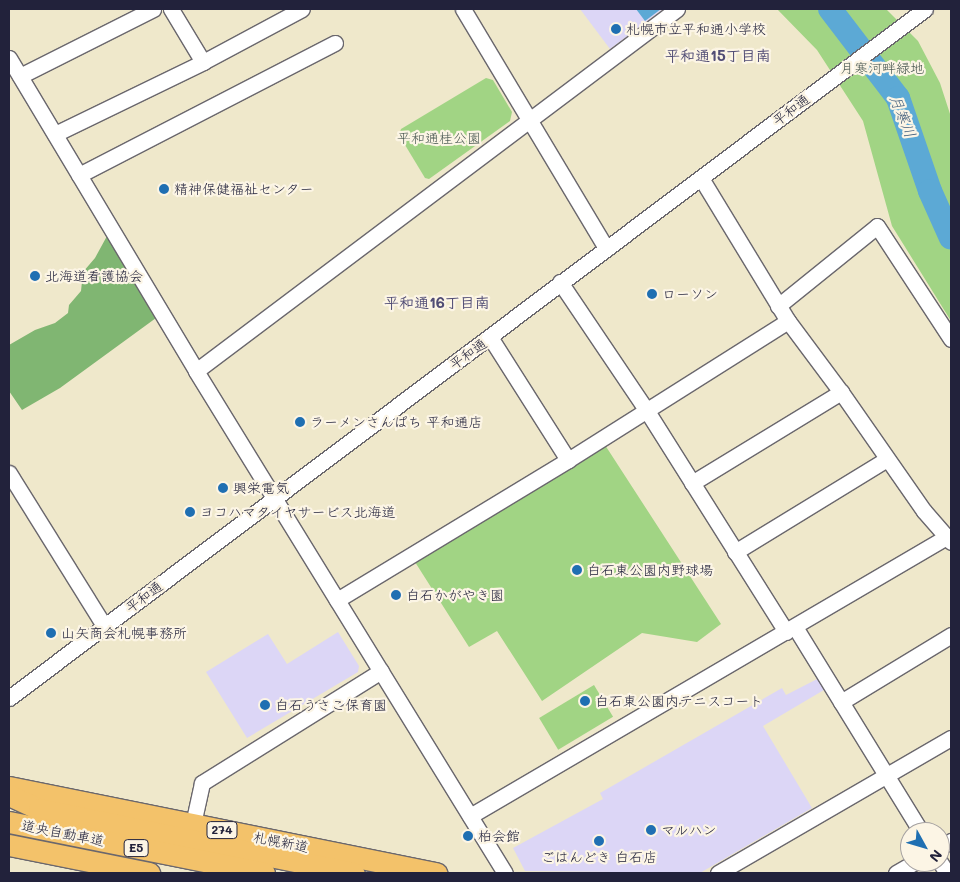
<!DOCTYPE html>
<meta charset="utf-8">
<style>
body{margin:0}
#map{position:relative;width:960px;height:882px;overflow:hidden;background:#efe8cb;font-family:Mali,"Klee One",sans-serif}
div>[style]{position:absolute}
[style*='--x']{left:calc(var(--x)*1px);top:calc(var(--y)*1px);width:calc(var(--w)*1px);rotate:calc(var(--a)*1deg)}
.built>*{inset:0;background:#dcd6f6}
.green>*{inset:0;background:#a1d484;transform-origin:0 0}
.forest>*{inset:0;background:#80b672}
.water>*{inset:0;background:#5ca9d5}
.river>*{height:24px;margin:-12px;padding:0 12px;transform-origin:12px;border-radius:12px;background:#5ca9d5}
.roads{filter:drop-shadow(1px 0 #6a676d) drop-shadow(-1px 0 #6a676d) drop-shadow(0 1px #6a676d) drop-shadow(0 -1px #6a676d)}
.minor>*{height:15px;margin:-7.5px;padding:0 7.5px;transform-origin:7.5px;border-radius:7.5px;background:#fff}
.highway>*{height:21px;margin:-10.5px;padding:0 10.5px;transform-origin:10.5px;border-radius:10.5px;background:#f3c26a}
.dots>*{width:14px;height:14px;translate:-50% -50%;box-sizing:border-box;border:2px solid #fcf5e5;border-radius:50%}
span{translate:-50% -50%;white-space:nowrap;text-align:center;line-height:1.15;-webkit-text-stroke:4.5px #fcf5e5;paint-order:stroke}
.shield-label span{padding:1px 4px;background:#fcf5e5;border:1px solid;border-radius:4px;-webkit-text-stroke-width:0}
.shield-label{font-size:12px;color:#22223b;font-weight:700}
.poi-label{font-size:14px;color:#22223b}
.left{translate:0 -50%;text-align:left}
.park-label{font-size:14px;color:#485751}
.street-label{font-size:14px;color:#22223b}
.neighbourhood-label{font-size:15px;color:#514d75;font-weight:700}
.water-label{font-size:15px;color:#395879;font-style:italic}
.frame{position:absolute;inset:0;border:10px solid #22223b;pointer-events:none}
.north{position:absolute;left:900px;top:822px;width:50px;height:50px;box-sizing:border-box;background:#fcf5e5;border:1px solid #a5a1a1;border-radius:50%;rotate:129deg;font-size:14px;font-weight:700;line-height:20px;text-align:center;color:#22223b}
.north::after{content:'';display:block;margin:auto;width:18px;height:22px;background:#1f6fb2;clip-path:polygon(50% 0,100% 100%,50% 72%,0 100%)}
</style>
<div id="map">
<div class="built">
<i style="clip-path:polygon(580px 9px,663px 9px,610px 49px)"></i>
<i style="clip-path:polygon(338px 632px,359px 666px,358px 672px,247px 738px,206px 672px,268px 634px,287px 664px)"></i>
<i style="clip-path:polygon(823px 676px,829px 687px,763px 726px,812px 808px,700px 873px,525px 871px,513px 848px,603px 799px,600px 793px,782px 688px,786px 695px)"></i>
</div>
<div class="green">
<i style="clip-path:polygon(777px 9px,886px 9px,918px 41px,940px 83px,951px 117px,951px 321px,892px 226px,863px 121px,817px 50px)"></i>
<i style="clip-path:polygon(486px 78px,493px 80px,512px 112px,510px 121px,429px 179px,425px 178px,399px 135px,401px 129px)"></i>
<i style="clip-path:polygon(605px 445px,721px 624px,697px 642px,642px 633px,542px 701px,497px 631px,469px 647px,415px 562px)"></i>
<i style="left:594px;top:685px;width:37px;height:64px;rotate:59deg"></i>
</div>
<div class="forest">
<i style="clip-path:polygon(107px 236px,156px 318px,60px 388px,22px 410px,9px 391px,9px 345px,35px 330px,55px 323px,68px 313px,69px 305px,81px 291px,83px 272px,95px 258px)"></i>
</div>
<div class="water">
<i style="clip-path:polygon(636px 9px,661px 9px,645px 21px)"></i>
</div>
<div class="river">
<i style="--x:830;--y:9;--w:112;--a:52.6"></i>
<i style="--x:898;--y:98;--w:98;--a:71"></i>
<i style="--x:930;--y:191;--w:51;--a:65.9"></i>
</div>
<div class="roads">
<div class="minor">
<i style="--x:171;--y:9;--w:62;--a:58.9"></i>
<i style="--x:463;--y:9;--w:279;--a:59.1"></i>
<i style="--x:9;--y:58;--w:365;--a:59.1"></i>
<i style="--x:196;--y:371;--w:589;--a:58.39"></i>
<i style="--x:20;--y:76;--w:149;--a:-26.7"></i>
<i style="--x:55;--y:134;--w:165;--a:-25.9"></i>
<i style="--x:203;--y:62;--w:112;--a:-28.2"></i>
<i style="--x:79;--y:175;--w:288;--a:-27.3"></i>
<i style="--x:701;--y:178;--w:167;--a:58.7"></i>
<i style="--x:788;--y:321;--w:89;--a:53.3"></i>
<i style="--x:841;--y:392;--w:145;--a:55.1"></i>
<i style="--x:924;--y:511;--w:41;--a:48.9"></i>
<i style="--x:560;--y:282;--w:156;--a:56"></i>
<i style="--x:647;--y:411;--w:261;--a:57.8"></i>
<i style="--x:778;--y:306;--w:127;--a:-38.9"></i>
<i style="--x:877;--y:226;--w:135;--a:56.8"></i>
<i style="--x:490;--y:337;--w:146;--a:57.6"></i>
<i style="--x:196;--y:371;--w:602;--a:-36.97"></i>
<i style="--x:9;--y:473;--w:181;--a:58.1"></i>
<i style="--x:692;--y:483;--w:175;--a:-31.4"></i>
<i style="--x:735;--y:552;--w:176;--a:-31.5"></i>
<i style="--x:337;--y:600;--w:270;--a:-31.2"></i>
<i style="--x:568;--y:460;--w:260;--a:-32.3"></i>
<i style="--x:795;--y:627;--w:241;--a:58.4"></i>
<i style="--x:9;--y:698;--w:1146;--a:-36.95"></i>
<i style="--x:841;--y:702;--w:129;--a:-31.3"></i>
<i style="--x:470;--y:816;--w:554;--a:-30.36"></i>
<i style="--x:193;--y:824;--w:42;--a:-77.6"></i>
<i style="--x:202;--y:783;--w:211;--a:-32"></i>
<i style="--x:940;--y:847;--w:13;--a:-29"></i>
<i style="--x:940;--y:862;--w:13;--a:58"></i>
<i style="--x:718;--y:873;--w:269;--a:-30.1"></i>
<i style="--x:896;--y:873;--w:22;--a:-30"></i>
</div>
<div class="highway">
<i style="--x:9;--y:787;--w:436;--a:11.4"></i>
<i style="--x:9;--y:795;--w:33;--a:25"></i>
<i style="--x:39;--y:809;--w:321;--a:11.5"></i>
<i style="--x:9;--y:822;--w:260;--a:11.3"></i>
<i style="--x:9;--y:845;--w:143;--a:11.3"></i>
</div>
</div>
<div class="dots">
<i style="left:616px;top:29px;background:#1f6fb2"></i>
<i style="left:164px;top:189px;background:#1f6fb2"></i>
<i style="left:35px;top:276px;background:#1f6fb2"></i>
<i style="left:652px;top:294px;background:#1f6fb2"></i>
<i style="left:300px;top:422px;background:#1f6fb2"></i>
<i style="left:223px;top:488px;background:#1f6fb2"></i>
<i style="left:190px;top:512px;background:#1f6fb2"></i>
<i style="left:577px;top:570px;background:#1f6fb2"></i>
<i style="left:396px;top:595px;background:#1f6fb2"></i>
<i style="left:51px;top:633px;background:#1f6fb2"></i>
<i style="left:585px;top:701px;background:#1f6fb2"></i>
<i style="left:265px;top:705px;background:#1f6fb2"></i>
<i style="left:651px;top:830px;background:#1f6fb2"></i>
<i style="left:468px;top:836px;background:#1f6fb2"></i>
<i style="left:599px;top:841px;background:#1f6fb2"></i>
</div>
<div class="shield-label">
<span style="left:222px;top:830px">274</span>
<span style="left:136px;top:848px">E5</span>
</div>
<div class="poi-label">
<span class="left" style="left:626px;top:29px">札幌市立平和通小学校</span>
<span class="left" style="left:174px;top:189px">精神保健福祉センター</span>
<span class="left" style="left:45px;top:276px">北海道看護協会</span>
<span class="left" style="left:662px;top:294px">ローソン</span>
<span class="left" style="left:310px;top:422px">ラーメンさんぱち 平和通店</span>
<span class="left" style="left:233px;top:488px">興栄電気</span>
<span class="left" style="left:200px;top:512px">ヨコハマタイヤサービス北海道</span>
<span class="left" style="left:587px;top:570px">白石東公園内野球場</span>
<span class="left" style="left:406px;top:595px">白石かがやき園</span>
<span class="left" style="left:61px;top:633px">山矢商会札幌事務所</span>
<span class="left" style="left:595px;top:701px">白石東公園内テニスコート</span>
<span class="left" style="left:275px;top:705px">白石うさこ保育園</span>
<span class="left" style="left:661px;top:830px">マルハン</span>
<span class="left" style="left:478px;top:836px">柏会館</span>
<span style="left:599px;top:857px">ごはんどき 白石店</span>
</div>
<div class="park-label">
<span style="left:882px;top:68px">月寒河畔緑地</span>
<span style="left:439px;top:138px">平和通桂公園</span>
</div>
<div class="street-label">
<span style="left:791px;top:110px;rotate:-37deg">平和通</span>
<span style="left:468px;top:354px;rotate:-36deg">平和通</span>
<span style="left:144px;top:597px;rotate:-37deg">平和通</span>
<span style="left:63px;top:833px;rotate:11deg">道央自動車道</span>
<span style="left:281px;top:842px;rotate:11deg">札幌新道</span>
</div>
<div class="neighbourhood-label">
<span style="left:718px;top:56px">平和通15丁目南</span>
<span style="left:437px;top:303px">平和通16丁目南</span>
</div>
<div class="water-label">
<span style="left:903px;top:116px;rotate:68deg">月寒川</span>
</div>
<div class="frame"></div>
<div class="north">N</div>
</div>
